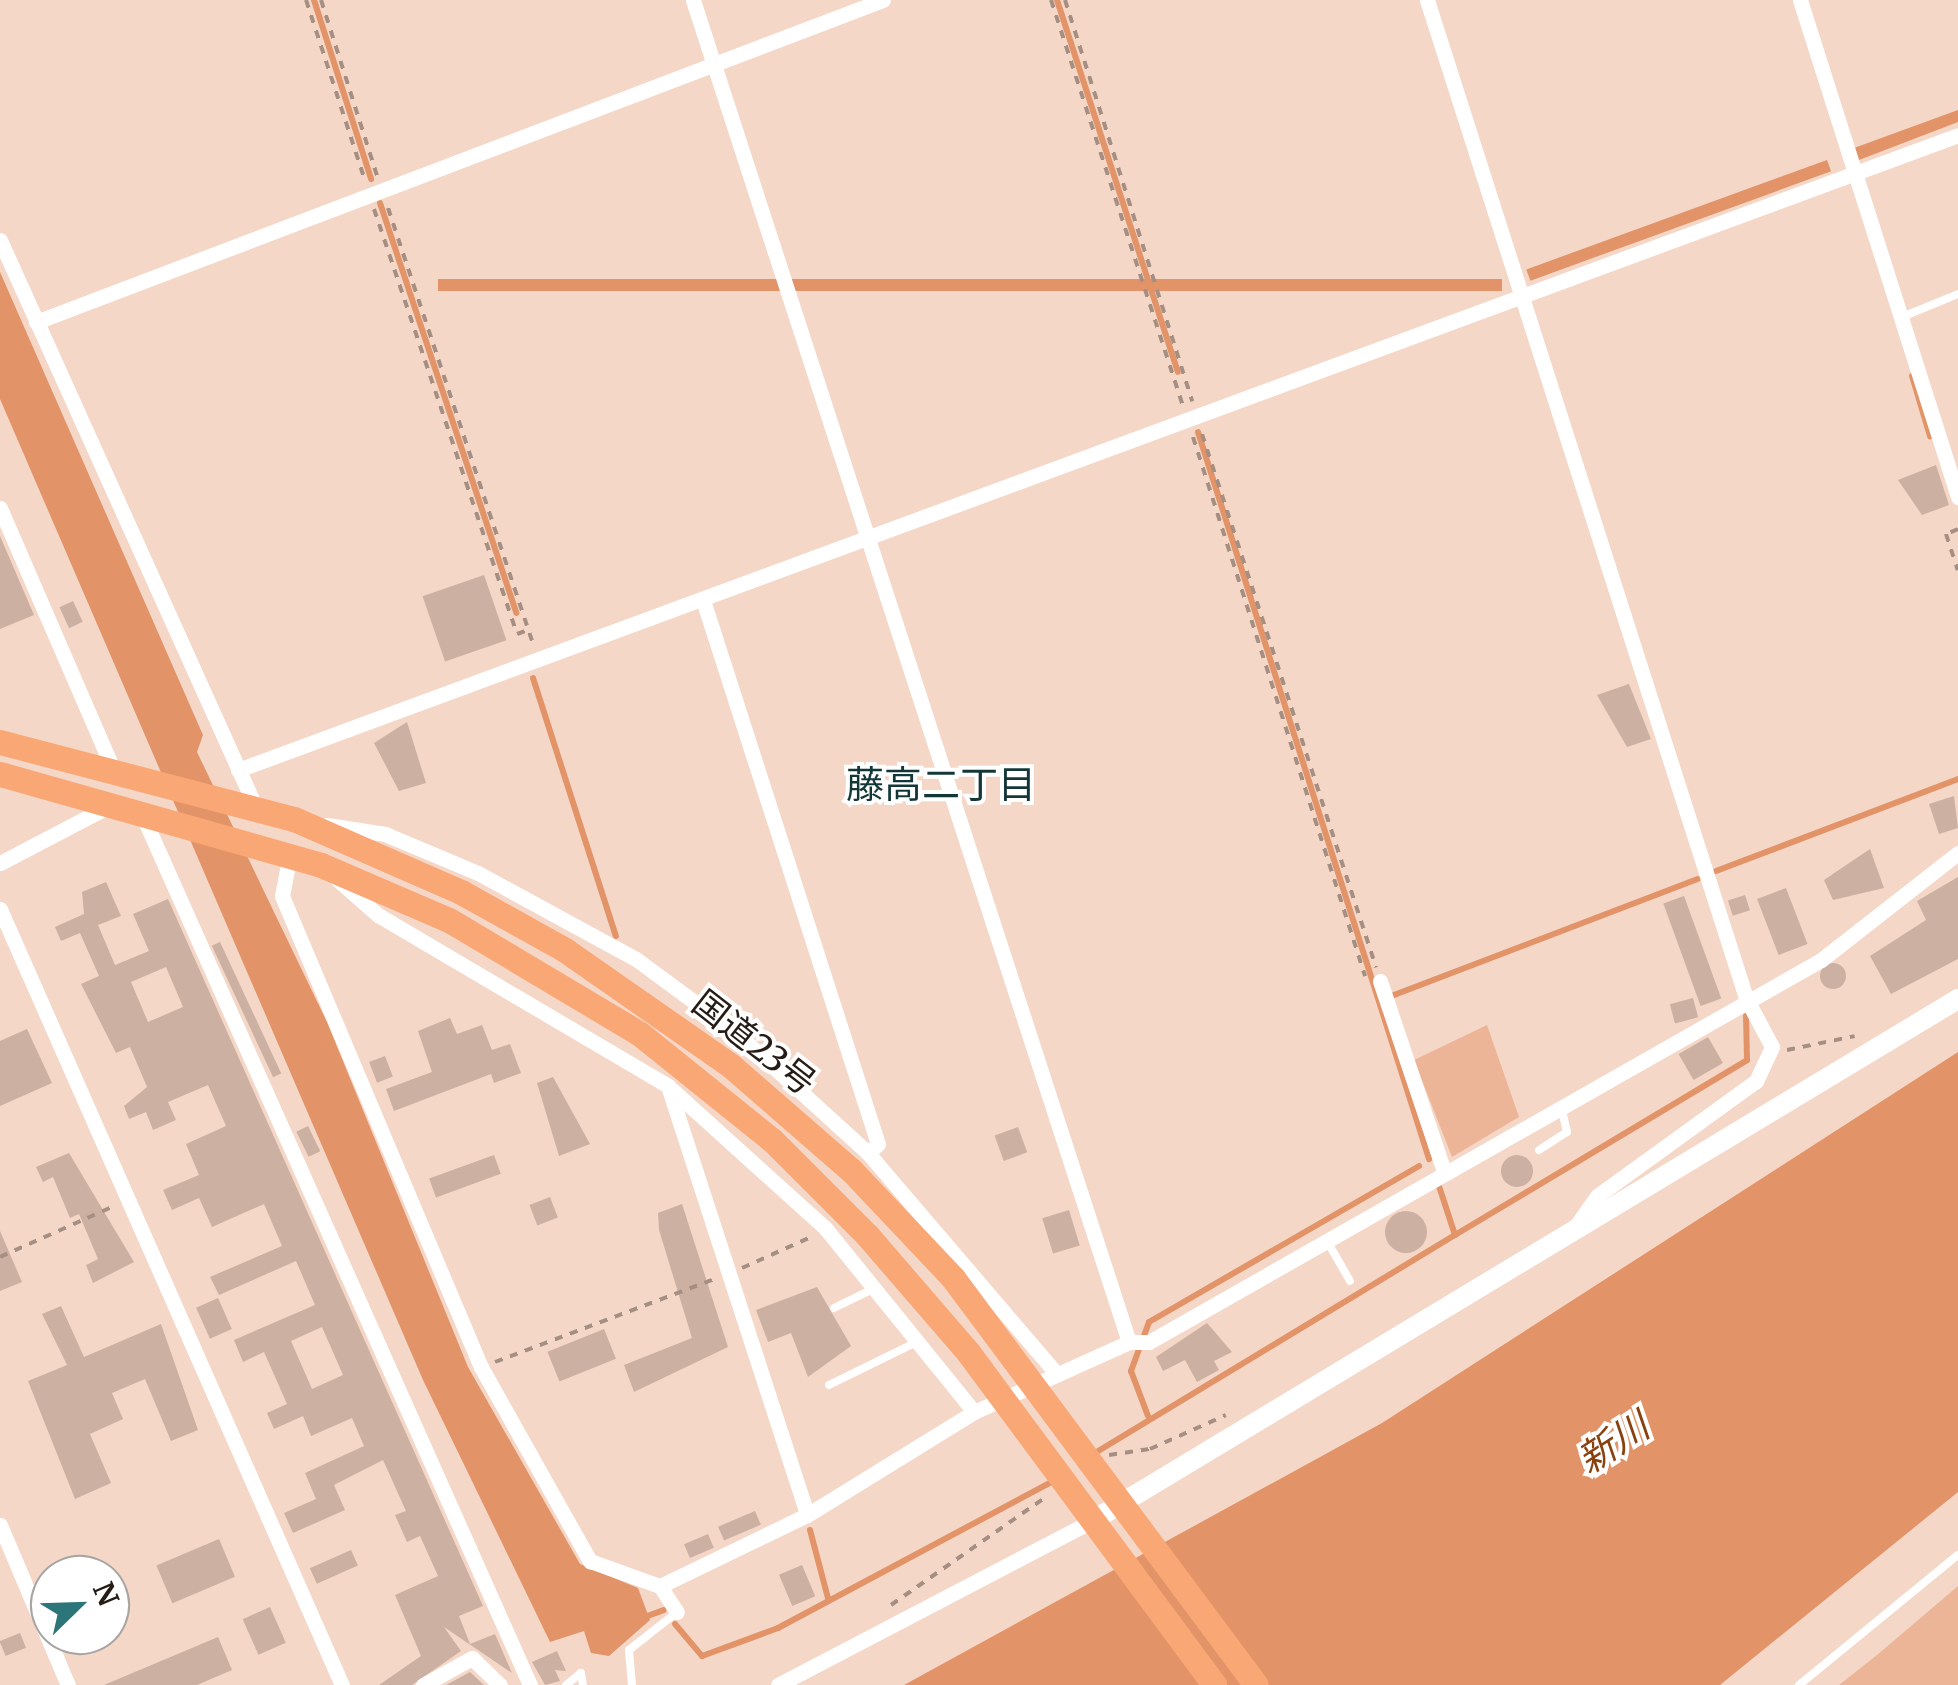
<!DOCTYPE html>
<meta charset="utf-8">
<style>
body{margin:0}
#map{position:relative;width:1958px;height:1685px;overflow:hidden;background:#f5d7c8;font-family:Merriweather,"Noto Sans JP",serif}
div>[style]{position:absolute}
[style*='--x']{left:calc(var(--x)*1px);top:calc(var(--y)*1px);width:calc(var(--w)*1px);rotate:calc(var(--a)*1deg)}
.green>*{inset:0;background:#edb597}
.water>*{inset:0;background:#e29367;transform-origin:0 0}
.stream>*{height:6px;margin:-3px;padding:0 3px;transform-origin:3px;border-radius:3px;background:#e29367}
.building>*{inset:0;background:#ccb0a1;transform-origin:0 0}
.round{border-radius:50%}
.path>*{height:4px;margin-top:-2px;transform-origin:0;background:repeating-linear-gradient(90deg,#a58f83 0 8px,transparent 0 16px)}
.service>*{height:8px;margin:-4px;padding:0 4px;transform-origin:4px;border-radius:4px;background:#fff}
.minor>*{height:15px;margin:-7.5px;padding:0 7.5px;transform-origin:7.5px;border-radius:7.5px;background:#fff}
.tertiary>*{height:20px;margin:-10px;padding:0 10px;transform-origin:10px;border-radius:10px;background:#fff}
.trunk>*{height:25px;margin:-12.5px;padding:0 12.5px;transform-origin:12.5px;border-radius:12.5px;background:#faa776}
span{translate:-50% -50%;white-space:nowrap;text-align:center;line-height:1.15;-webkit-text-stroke:8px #fff;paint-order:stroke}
.street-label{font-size:35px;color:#261c16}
.neighbourhood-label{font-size:38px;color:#133637}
.water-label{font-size:38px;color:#89410d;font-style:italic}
.north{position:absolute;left:30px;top:1555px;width:100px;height:100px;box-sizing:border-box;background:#fff;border:2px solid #a8a4a2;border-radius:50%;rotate:67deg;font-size:28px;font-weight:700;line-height:40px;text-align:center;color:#261c16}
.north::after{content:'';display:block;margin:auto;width:35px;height:45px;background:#2c767a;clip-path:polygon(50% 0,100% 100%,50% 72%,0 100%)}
</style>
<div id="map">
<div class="green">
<i style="clip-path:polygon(1487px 1025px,1519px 1117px,1452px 1157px,1414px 1060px)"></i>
<i style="clip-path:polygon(1958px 1586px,1958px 1685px,1839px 1685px,1877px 1655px)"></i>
</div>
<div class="water">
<i style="clip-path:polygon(1958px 110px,1958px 122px,1859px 160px,1854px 148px)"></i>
<i style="left:1827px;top:160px;width:12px;height:320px;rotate:70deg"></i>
<i style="clip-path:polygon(0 272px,203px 735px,197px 752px,327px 1022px,468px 1367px,580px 1564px,638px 1588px,650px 1620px,609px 1656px,591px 1653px,584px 1631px,550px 1642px,423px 1380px,0 399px)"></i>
<i style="left:1502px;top:279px;width:12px;height:1064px;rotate:90deg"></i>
<i style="clip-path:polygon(1958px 1052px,1958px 1492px,1720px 1685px,904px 1685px,1382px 1423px)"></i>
</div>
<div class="stream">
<i style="--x:314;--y:0;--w:188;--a:72.3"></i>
<i style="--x:1057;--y:0;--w:391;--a:72"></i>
<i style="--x:380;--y:203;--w:432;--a:71.6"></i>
<i style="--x:1912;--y:376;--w:63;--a:73.3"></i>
<i style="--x:1198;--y:432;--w:763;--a:72.37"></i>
<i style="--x:533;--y:678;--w:271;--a:72.2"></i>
<i style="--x:1716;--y:871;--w:259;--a:-20.8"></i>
<i style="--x:1394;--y:995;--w:325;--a:-20.9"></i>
<i style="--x:1455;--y:1235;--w:340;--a:-30.9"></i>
<i style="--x:1747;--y:1060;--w:44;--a:-91.3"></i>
<i style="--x:1148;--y:1416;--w:48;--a:-110.7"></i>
<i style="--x:1131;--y:1371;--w:52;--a:-69.8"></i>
<i style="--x:1149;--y:1322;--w:312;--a:-30"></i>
<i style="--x:1090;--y:1456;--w:427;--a:-31.2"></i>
<i style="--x:1455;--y:1235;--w:52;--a:-108.1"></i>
<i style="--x:810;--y:1530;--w:70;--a:75.2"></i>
<i style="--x:642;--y:1618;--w:23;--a:-20"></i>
<i style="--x:675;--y:1624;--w:42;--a:49.8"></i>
<i style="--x:702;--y:1656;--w:81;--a:-20.2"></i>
<i style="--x:778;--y:1628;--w:314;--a:-28.1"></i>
</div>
<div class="building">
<i style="clip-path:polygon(1936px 465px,1949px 505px,1922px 515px,1898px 480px)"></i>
<i style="clip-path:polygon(0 536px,34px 615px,0 629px)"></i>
<i style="left:484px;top:575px;width:69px;height:65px;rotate:71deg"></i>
<i style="left:73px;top:601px;width:23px;height:15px;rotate:65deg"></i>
<i style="clip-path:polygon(1629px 684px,1651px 739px,1627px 747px,1597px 695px)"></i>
<i style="clip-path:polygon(407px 722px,426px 783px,399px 791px,374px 743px)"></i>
<i style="clip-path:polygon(1954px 796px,1958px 828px,1939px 834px,1929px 804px)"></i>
<i style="clip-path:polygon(1870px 849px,1884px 888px,1833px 900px,1824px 880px)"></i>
<i style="clip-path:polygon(1958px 877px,1958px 959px,1891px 994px,1870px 956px,1926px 920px,1917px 901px)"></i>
<i style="clip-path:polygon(evenodd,106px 882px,121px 916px,98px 925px,115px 965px,149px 951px,133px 914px,168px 899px,483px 1606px,459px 1616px,470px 1644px,495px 1634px,512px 1673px,444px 1627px,461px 1651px,412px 1685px,379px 1685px,421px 1656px,395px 1595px,438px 1576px,420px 1536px,407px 1542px,395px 1515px,406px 1511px,383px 1460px,334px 1485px,345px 1510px,293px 1533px,284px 1513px,316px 1499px,305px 1473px,364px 1446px,352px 1418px,311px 1436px,303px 1416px,274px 1429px,267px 1413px,287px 1404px,264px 1352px,243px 1362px,234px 1340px,315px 1305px,296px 1261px,219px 1295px,210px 1277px,282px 1246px,264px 1204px,212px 1227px,199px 1198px,172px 1210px,163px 1190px,199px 1175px,186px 1144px,226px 1126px,208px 1085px,168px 1102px,176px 1120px,153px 1130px,146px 1112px,129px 1119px,124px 1106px,147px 1087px,130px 1047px,116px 1053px,81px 984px,99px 976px,80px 933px,61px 941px,55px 927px,84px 914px,82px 892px,106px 882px,166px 967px,183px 1007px,148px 1022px,131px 982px,166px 967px,106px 882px,322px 1327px,343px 1375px,312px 1389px,291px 1341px,322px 1327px)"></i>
<i style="left:1786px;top:888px;width:60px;height:31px;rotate:69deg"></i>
<i style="left:1745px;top:895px;width:16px;height:18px;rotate:72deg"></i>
<i style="left:1684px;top:896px;width:109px;height:22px;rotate:70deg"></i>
<i style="left:220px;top:942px;width:145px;height:9px;rotate:65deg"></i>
<i class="round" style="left:1820px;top:963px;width:26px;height:26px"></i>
<i style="left:1693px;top:998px;width:20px;height:24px;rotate:75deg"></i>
<i style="clip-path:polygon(450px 1018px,457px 1034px,482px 1025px,492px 1050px,510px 1044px,521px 1073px,494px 1083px,491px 1074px,394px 1111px,386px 1089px,432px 1072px,418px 1031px)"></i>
<i style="clip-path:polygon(27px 1029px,52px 1083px,0 1106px,0 1041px)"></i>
<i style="left:1708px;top:1037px;width:30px;height:34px;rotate:60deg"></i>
<i style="left:385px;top:1056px;width:22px;height:17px;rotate:69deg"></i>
<i style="clip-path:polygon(553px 1077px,590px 1144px,559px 1156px,537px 1083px)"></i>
<i style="left:308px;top:1126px;width:28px;height:13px;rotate:64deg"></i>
<i style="left:1018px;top:1127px;width:27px;height:25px;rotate:70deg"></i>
<i style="clip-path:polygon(69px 1153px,134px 1262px,93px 1283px,86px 1265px,98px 1259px,79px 1214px,70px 1218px,53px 1177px,43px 1182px,36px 1167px)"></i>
<i style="left:494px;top:1155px;width:20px;height:69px;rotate:70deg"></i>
<i class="round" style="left:1501px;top:1155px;width:32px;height:32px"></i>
<i style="left:550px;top:1197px;width:22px;height:22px;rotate:69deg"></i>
<i style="clip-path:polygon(682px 1204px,728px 1347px,634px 1392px,624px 1365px,692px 1338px,659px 1230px,658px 1213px)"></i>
<i style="left:1069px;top:1210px;width:37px;height:28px;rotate:73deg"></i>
<i class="round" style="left:1385px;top:1211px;width:42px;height:42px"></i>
<i style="clip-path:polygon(0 1231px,22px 1282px,0 1291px)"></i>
<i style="clip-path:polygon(817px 1287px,851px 1346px,808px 1377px,791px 1333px,768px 1342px,756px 1310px)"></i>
<i style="left:218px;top:1298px;width:34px;height:24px;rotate:66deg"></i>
<i style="clip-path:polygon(61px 1306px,84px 1357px,161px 1324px,198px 1430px,171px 1441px,145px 1379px,112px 1393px,123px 1419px,90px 1434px,111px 1483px,75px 1499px,28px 1381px,67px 1365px,42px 1314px)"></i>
<i style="clip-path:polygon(1207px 1323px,1232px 1352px,1214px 1361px,1219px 1370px,1197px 1382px,1185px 1360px,1163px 1371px,1156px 1357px)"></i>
<i style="left:604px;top:1329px;width:32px;height:61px;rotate:68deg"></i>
<i style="left:755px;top:1511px;width:15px;height:40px;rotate:67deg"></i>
<i style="left:708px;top:1534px;width:15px;height:26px;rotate:67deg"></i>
<i style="left:219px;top:1539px;width:41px;height:68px;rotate:67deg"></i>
<i style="left:351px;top:1550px;width:17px;height:45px;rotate:66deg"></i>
<i style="left:802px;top:1565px;width:34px;height:25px;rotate:67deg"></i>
<i style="left:270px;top:1607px;width:39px;height:30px;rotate:66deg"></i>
<i style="left:20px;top:1633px;width:16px;height:22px;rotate:68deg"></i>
<i style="clip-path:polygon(218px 1637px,232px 1670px,197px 1685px,104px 1685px)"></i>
<i style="clip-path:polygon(557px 1651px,566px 1671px,555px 1670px,560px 1681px,545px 1685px,532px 1662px)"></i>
<i style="clip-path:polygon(470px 1672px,484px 1685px,446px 1685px)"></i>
</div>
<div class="path">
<i style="--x:306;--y:0;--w:190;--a:71.9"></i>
<i style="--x:321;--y:0;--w:184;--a:72.3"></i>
<i style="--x:1051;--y:0;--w:425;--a:72"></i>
<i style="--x:1065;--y:0;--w:421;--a:72.4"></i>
<i style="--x:388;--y:208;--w:460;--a:71.6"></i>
<i style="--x:374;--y:209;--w:448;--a:71.4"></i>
<i style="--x:517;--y:634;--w:12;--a:-20"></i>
<i style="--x:1202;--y:434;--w:561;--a:71.92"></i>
<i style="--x:1193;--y:437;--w:566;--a:72.3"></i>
<i style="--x:1958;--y:529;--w:13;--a:157"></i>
<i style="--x:1946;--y:534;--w:38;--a:72"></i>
<i style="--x:1787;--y:1050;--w:69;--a:-11.6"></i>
<i style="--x:0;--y:1257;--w:125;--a:-24.1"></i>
<i style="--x:742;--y:1268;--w:76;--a:-24.2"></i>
<i style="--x:495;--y:1362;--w:235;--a:-20.7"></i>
<i style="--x:1109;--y:1455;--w:41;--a:-8.3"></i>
<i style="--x:1150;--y:1449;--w:83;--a:-24.1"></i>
<i style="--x:891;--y:1605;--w:190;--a:-34.9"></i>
</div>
<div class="service">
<i style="--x:1902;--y:317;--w:61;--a:-22.3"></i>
<i style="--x:1539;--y:1150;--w:33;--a:-33"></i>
<i style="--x:1567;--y:1132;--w:27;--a:-103"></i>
<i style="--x:1327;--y:1241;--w:46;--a:60.1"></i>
<i style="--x:834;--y:1308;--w:43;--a:-26"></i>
<i style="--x:829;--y:1385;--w:100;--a:-26.1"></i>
<i style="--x:566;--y:1685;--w:19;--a:-39"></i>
<i style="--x:581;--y:1673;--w:12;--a:81"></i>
<i style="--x:632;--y:1685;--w:35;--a:-95"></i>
<i style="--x:629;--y:1650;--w:60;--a:-38.2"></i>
<i style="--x:1799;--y:1685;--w:205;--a:-39.3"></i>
</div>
<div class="minor">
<i style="--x:1427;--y:0;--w:1048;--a:72.27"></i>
<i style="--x:1746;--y:998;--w:55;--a:62"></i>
<i style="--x:1772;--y:1047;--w:38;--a:115"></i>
<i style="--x:1756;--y:1081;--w:196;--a:144.1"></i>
<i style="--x:1597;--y:1196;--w:37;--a:125"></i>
<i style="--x:1800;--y:0;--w:522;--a:72.36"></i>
<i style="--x:0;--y:240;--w:623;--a:65.74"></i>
<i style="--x:36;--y:322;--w:906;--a:-20.82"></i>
<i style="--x:0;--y:508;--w:282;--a:66.6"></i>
<i style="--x:703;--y:600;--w:571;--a:72.17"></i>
<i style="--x:878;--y:1144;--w:13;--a:138"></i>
<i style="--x:238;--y:770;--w:1833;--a:-20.26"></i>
<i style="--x:141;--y:812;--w:956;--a:65.98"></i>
<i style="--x:327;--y:825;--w:59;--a:8.8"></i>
<i style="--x:385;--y:834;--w:101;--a:22.8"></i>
<i style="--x:478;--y:873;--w:180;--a:28.6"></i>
<i style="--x:636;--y:959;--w:123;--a:36.4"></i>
<i style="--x:735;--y:1032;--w:180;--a:42.3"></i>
<i style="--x:868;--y:1153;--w:287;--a:49.5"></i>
<i style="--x:290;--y:854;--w:43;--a:100.8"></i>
<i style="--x:282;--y:896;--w:511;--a:67.1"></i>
<i style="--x:481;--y:1367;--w:223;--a:60.7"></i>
<i style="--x:590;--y:1561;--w:74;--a:19.7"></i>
<i style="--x:660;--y:1586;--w:31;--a:57"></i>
<i style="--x:0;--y:863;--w:123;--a:-27.6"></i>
<i style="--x:337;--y:879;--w:55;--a:41.3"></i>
<i style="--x:378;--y:915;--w:337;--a:30.5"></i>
<i style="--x:668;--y:1086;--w:213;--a:42.1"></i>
<i style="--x:826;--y:1229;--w:235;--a:51"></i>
<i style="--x:974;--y:1412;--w:170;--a:-24.3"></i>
<i style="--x:1129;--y:1342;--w:1411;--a:-108"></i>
<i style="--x:0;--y:909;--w:848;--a:66.22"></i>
<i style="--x:1380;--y:981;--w:200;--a:71.4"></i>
<i style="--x:668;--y:1086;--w:451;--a:72"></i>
<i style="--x:1129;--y:1342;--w:20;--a:0"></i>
<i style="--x:1149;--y:1342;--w:773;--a:-29.62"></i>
<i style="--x:1821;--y:960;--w:174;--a:-38"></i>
<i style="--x:0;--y:1525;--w:174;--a:67"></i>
<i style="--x:660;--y:1586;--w:163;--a:-25.8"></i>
<i style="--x:807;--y:1515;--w:196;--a:-31.7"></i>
<i style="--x:423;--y:1685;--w:56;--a:-28.9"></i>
<i style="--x:472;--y:1658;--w:39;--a:44"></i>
<i style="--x:778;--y:1685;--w:354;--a:-27.6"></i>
</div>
<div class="tertiary">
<i style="--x:1092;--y:1521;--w:1011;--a:-31.08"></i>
</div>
<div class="trunk">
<i style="--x:0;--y:742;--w:304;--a:14.7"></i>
<i style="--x:294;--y:819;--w:182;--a:23.6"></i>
<i style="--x:461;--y:892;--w:119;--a:29.1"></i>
<i style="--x:565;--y:950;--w:201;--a:34.9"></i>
<i style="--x:730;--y:1065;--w:160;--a:41"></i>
<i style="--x:851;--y:1170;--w:149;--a:46.6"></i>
<i style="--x:953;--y:1278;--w:507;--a:53.33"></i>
<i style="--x:0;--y:774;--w:334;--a:15.8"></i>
<i style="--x:321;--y:865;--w:139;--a:23.3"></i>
<i style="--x:449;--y:920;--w:222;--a:30.8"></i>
<i style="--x:640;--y:1034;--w:169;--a:38.8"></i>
<i style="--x:772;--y:1140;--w:134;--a:45"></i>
<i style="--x:867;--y:1235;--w:155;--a:49.2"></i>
<i style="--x:968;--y:1352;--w:414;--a:53.5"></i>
</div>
<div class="street-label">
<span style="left:754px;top:1043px;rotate:38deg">国道23号</span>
</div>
<div class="neighbourhood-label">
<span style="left:941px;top:785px">藤高二丁目</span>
</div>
<div class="water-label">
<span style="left:1613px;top:1443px;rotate:-33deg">新川</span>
</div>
<div class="north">N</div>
</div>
